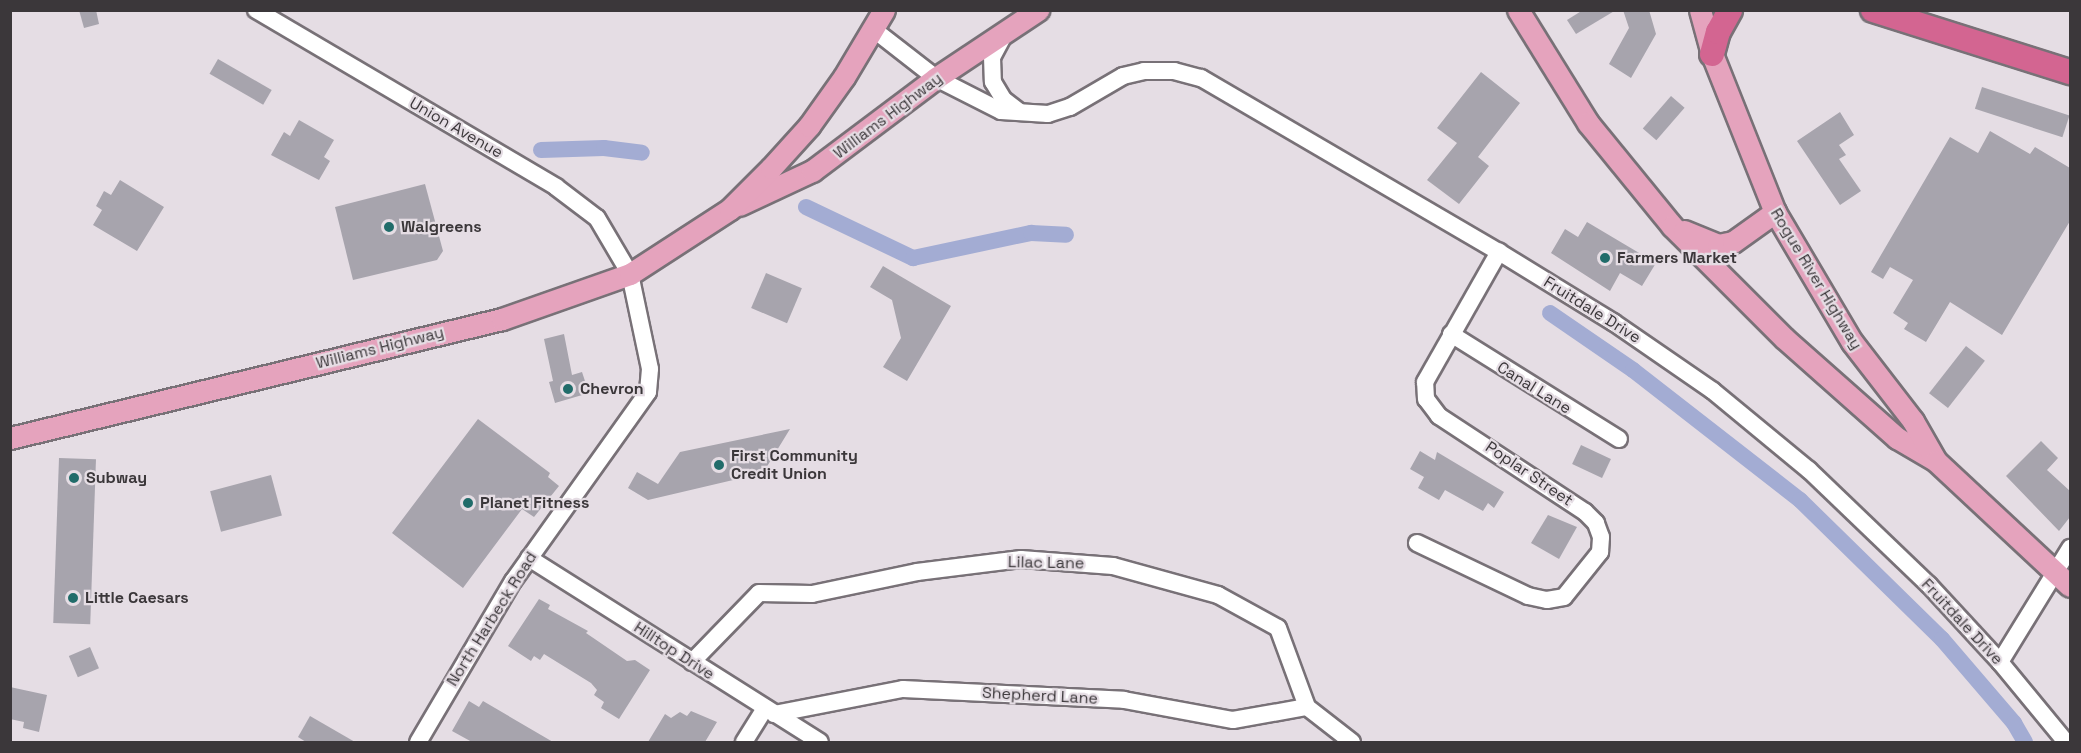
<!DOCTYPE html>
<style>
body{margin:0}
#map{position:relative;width:2081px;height:753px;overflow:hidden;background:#e5dde4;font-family:"Space Grotesk",sans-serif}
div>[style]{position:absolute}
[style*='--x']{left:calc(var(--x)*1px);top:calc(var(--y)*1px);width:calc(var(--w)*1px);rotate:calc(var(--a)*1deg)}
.canal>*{height:16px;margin:-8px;padding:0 8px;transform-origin:8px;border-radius:8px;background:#a3acd3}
.building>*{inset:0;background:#a7a4ad;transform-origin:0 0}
.roads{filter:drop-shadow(2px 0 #787177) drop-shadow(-2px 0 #787177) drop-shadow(0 2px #787177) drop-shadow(0 -2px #787177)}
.minor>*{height:16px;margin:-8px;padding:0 8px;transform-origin:8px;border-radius:8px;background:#fff}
.major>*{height:21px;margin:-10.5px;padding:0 10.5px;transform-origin:10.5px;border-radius:10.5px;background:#e5a3bd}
.highway>*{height:24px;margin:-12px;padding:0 12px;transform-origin:12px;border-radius:12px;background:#d36591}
.dots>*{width:16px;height:16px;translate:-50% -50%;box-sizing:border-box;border:3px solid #e5dde4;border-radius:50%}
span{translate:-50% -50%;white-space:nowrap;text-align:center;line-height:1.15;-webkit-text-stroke:4.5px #e5dde4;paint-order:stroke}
.street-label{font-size:16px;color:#3b373a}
.poi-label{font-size:16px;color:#3b373a;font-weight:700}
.left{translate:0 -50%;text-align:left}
.frame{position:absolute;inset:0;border:12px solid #3b373a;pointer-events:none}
</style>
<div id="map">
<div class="canal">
<i style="--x:541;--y:150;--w:63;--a:-1.8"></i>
<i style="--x:604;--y:148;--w:38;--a:7"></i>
<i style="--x:806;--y:207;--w:119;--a:25.5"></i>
<i style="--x:913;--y:258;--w:121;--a:-12"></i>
<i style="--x:1031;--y:233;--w:35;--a:3"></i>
<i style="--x:1550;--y:313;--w:101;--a:34.5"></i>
<i style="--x:1633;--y:370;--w:212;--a:37.9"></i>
<i style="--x:1800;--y:500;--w:199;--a:44.4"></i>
<i style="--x:1942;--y:639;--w:111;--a:49.4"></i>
<i style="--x:2014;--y:723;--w:22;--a:60"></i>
</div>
<div class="building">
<i style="clip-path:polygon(79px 10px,96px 10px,99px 24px,84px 28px)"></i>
<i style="clip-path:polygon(1583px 10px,1616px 10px,1576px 34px,1567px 20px)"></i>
<i style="clip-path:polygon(1623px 10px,1649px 10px,1656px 34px,1631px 78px,1609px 64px,1629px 28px)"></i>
<i style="left:218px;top:59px;width:62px;height:17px;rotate:30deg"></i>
<i style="clip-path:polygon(1481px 72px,1520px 103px,1478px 157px,1489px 166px,1459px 204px,1427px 180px,1457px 143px,1437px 128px)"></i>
<i style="left:1982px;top:87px;width:92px;height:23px;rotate:18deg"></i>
<i style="left:1671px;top:96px;width:18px;height:43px;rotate:41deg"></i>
<i style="clip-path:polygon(1840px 112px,1854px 135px,1839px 145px,1846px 155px,1839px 159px,1861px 191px,1840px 205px,1797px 141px)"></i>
<i style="clip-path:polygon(299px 120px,334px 140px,324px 157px,330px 161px,319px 180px,271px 155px,284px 132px,290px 136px)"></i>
<i style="clip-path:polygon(1990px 131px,2030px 154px,2035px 147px,2070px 168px,2070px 221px,2002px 335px,1950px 302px,1926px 342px,1904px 329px,1908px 323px,1893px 313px,1913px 280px,1890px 267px,1883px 279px,1871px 272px,1950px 137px,1978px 153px)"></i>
<i style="clip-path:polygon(120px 180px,164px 207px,137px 251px,93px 225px,102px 210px,96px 206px,104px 191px,111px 195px)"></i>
<i style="clip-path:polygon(425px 184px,443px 251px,437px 260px,353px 280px,335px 207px)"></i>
<i style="clip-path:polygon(1587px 222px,1656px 263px,1642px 286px,1620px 273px,1610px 291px,1551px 253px,1565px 229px,1578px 237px)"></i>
<i style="clip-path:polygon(883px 266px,951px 306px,907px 381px,883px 367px,901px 338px,892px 300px,870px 287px)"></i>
<i style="left:766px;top:273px;width:39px;height:38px;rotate:23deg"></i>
<i style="clip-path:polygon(564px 334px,572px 375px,582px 372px,589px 393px,555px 403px,549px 382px,553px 381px,544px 339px)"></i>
<i style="left:1966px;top:346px;width:24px;height:60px;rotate:38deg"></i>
<i style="clip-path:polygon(478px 419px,550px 473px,548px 477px,559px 486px,534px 517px,522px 509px,463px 588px,392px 533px)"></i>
<i style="clip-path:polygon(790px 429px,763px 473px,648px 500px,628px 488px,637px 472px,658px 484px,680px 452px)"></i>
<i style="clip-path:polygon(2041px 441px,2058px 458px,2047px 470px,2070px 491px,2070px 517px,2059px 531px,2006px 476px)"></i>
<i style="left:1581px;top:445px;width:33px;height:21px;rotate:25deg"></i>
<i style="clip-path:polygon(1420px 451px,1435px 460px,1437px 452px,1504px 492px,1494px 508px,1488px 503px,1483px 511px,1445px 490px,1439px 500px,1418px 488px,1424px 477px,1410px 469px)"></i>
<i style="left:59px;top:458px;width:37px;height:165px;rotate:2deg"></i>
<i style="left:271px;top:475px;width:42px;height:63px;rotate:75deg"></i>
<i style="clip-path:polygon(1548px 515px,1577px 527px,1559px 559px,1531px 543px)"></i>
<i style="clip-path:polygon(539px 599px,550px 605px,548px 609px,588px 631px,586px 633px,627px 661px,635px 660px,650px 670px,619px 719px,601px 708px,604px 702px,594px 695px,597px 690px,591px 683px,544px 654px,540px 660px,534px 656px,531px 661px,508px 646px)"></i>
<i style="left:90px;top:647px;width:23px;height:23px;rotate:67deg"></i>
<i style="clip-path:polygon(10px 687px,47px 695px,39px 732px,23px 728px,24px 722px,10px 719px)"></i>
<i style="clip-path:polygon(469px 701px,479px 707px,483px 701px,553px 742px,472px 742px,452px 731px)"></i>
<i style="clip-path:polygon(691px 711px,717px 722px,705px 742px,648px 742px,665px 714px,671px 718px,680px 712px,687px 716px)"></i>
<i style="clip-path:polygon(310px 716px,355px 742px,306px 742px,298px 737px)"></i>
</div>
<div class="roads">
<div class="minor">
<i style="--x:256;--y:10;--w:348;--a:30.5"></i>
<i style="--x:556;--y:187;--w:51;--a:37.1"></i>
<i style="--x:597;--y:218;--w:65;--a:59.5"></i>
<i style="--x:630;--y:274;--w:97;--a:78.1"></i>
<i style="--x:650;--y:369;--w:23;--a:95"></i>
<i style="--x:648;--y:392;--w:232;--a:125.5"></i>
<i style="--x:513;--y:581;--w:187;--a:120.5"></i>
<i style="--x:873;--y:29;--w:80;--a:37.9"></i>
<i style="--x:936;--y:78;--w:73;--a:26.9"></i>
<i style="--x:1001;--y:111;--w:47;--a:3.7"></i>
<i style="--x:1048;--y:114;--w:23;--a:-18"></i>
<i style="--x:1070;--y:107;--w:61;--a:-30.3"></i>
<i style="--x:1123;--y:76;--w:22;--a:-13"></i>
<i style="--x:1144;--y:71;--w:30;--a:0"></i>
<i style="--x:1174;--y:71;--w:28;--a:15"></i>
<i style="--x:1201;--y:78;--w:345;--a:30.3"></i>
<i style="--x:1499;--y:252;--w:134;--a:31.6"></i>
<i style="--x:1613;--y:322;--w:121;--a:34.6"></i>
<i style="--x:1713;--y:391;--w:124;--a:39.5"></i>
<i style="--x:1809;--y:470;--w:166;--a:43.8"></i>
<i style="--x:1929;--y:585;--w:105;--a:47.3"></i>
<i style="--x:2000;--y:662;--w:104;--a:50.5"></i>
<i style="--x:1005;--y:33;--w:27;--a:118"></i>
<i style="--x:992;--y:57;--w:25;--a:88"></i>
<i style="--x:993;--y:82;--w:21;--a:59"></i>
<i style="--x:1004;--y:100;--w:20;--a:37"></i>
<i style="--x:1451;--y:334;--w:198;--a:32"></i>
<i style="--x:1417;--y:543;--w:123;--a:25.5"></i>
<i style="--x:1528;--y:596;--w:19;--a:12"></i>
<i style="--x:1547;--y:600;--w:17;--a:-10"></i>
<i style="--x:1564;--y:597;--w:58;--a:-51.3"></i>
<i style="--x:1600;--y:552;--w:15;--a:-86"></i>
<i style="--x:1601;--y:537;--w:15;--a:-110"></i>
<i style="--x:1596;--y:523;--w:16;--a:-135"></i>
<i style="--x:1585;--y:512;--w:175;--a:-146.7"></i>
<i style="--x:1439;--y:416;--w:21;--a:-127"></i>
<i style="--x:1426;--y:399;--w:17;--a:-93"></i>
<i style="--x:1425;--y:382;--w:150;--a:-60.4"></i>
<i style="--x:529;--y:558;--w:344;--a:32.3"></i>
<i style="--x:692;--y:662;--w:96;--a:-45.8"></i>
<i style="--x:759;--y:593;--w:53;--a:1.1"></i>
<i style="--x:812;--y:594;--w:107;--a:-11.8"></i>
<i style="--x:917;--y:572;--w:105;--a:-7.1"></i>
<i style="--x:1021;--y:559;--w:92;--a:4.4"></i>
<i style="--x:1113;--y:566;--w:109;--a:15.4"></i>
<i style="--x:1218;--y:595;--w:68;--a:28.8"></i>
<i style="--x:1278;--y:628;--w:84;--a:69.8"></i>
<i style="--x:1307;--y:707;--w:57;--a:37.9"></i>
<i style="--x:2000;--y:662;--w:134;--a:-58.4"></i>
<i style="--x:774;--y:714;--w:131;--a:-11"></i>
<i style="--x:903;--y:689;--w:221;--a:2.8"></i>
<i style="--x:1124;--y:700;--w:111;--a:10.4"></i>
<i style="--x:1233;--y:720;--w:75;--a:-10"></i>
<i style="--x:744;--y:742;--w:40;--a:-58"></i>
</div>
<div class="major">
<i style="--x:1518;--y:10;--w:133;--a:58.2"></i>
<i style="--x:1588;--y:123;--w:133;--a:50.8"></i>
<i style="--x:1672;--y:226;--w:158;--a:45"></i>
<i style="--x:1784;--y:338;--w:151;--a:41.5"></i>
<i style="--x:1897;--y:438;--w:42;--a:30.3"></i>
<i style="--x:1700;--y:10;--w:46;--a:74.7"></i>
<i style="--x:1712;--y:54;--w:170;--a:68.3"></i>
<i style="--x:1775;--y:212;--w:151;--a:59.4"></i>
<i style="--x:1852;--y:342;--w:100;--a:52.3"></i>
<i style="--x:1913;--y:421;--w:46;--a:60.1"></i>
<i style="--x:1936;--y:461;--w:183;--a:43"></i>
<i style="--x:739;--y:205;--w:81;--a:-25"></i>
<i style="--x:812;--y:171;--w:155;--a:-36.9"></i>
<i style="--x:936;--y:78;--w:123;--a:-33.7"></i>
<i style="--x:1684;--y:231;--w:37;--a:22"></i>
<i style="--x:1718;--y:245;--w:15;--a:-11"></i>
<i style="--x:1733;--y:242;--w:52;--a:-35.5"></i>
<i style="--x:10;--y:438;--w:506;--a:-13.6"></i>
<i style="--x:502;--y:319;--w:136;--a:-19.4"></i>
<i style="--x:630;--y:274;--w:119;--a:-33"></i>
<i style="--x:730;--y:209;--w:58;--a:-45"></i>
<i style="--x:771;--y:168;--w:57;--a:-47.9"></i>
<i style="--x:809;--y:126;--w:60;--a:-54.5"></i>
<i style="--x:844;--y:77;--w:78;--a:-59.2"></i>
</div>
<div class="highway">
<i style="--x:1873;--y:10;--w:207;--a:17.5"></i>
<i style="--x:1712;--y:54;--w:23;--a:-75"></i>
<i style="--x:1718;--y:32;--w:25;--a:-61"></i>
</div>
</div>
<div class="dots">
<i style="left:389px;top:227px;background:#216c6a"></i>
<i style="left:1605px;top:258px;background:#216c6a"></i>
<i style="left:568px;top:389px;background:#216c6a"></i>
<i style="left:719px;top:465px;background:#216c6a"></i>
<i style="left:74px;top:478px;background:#216c6a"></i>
<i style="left:468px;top:503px;background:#216c6a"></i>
<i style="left:73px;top:598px;background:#216c6a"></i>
</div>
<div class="street-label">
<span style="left:888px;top:116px;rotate:-37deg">Williams Highway</span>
<span style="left:456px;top:128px;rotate:30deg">Union Avenue</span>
<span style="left:1816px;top:279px;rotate:59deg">Rogue River Highway</span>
<span style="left:1592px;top:310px;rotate:32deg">Fruitdale Drive</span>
<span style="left:380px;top:348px;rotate:-14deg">Williams Highway</span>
<span style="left:1534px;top:388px;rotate:32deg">Canal Lane</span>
<span style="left:1529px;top:474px;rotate:34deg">Poplar Street</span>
<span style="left:1046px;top:563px;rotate:1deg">Lilac Lane</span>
<span style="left:492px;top:619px;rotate:-58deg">North Harbeck Road</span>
<span style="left:1962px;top:622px;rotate:47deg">Fruitdale Drive</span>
<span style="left:674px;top:651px;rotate:33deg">Hilltop Drive</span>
<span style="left:1040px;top:696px;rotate:3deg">Shepherd Lane</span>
</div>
<div class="poi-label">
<span class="left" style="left:401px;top:227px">Walgreens</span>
<span class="left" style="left:1617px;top:258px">Farmers Market</span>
<span class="left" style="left:580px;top:389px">Chevron</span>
<span class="left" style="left:731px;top:465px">First Community<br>Credit Union</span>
<span class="left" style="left:86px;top:478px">Subway</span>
<span class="left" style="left:480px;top:503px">Planet Fitness</span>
<span class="left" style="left:85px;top:598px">Little Caesars</span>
</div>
<div class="frame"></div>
</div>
